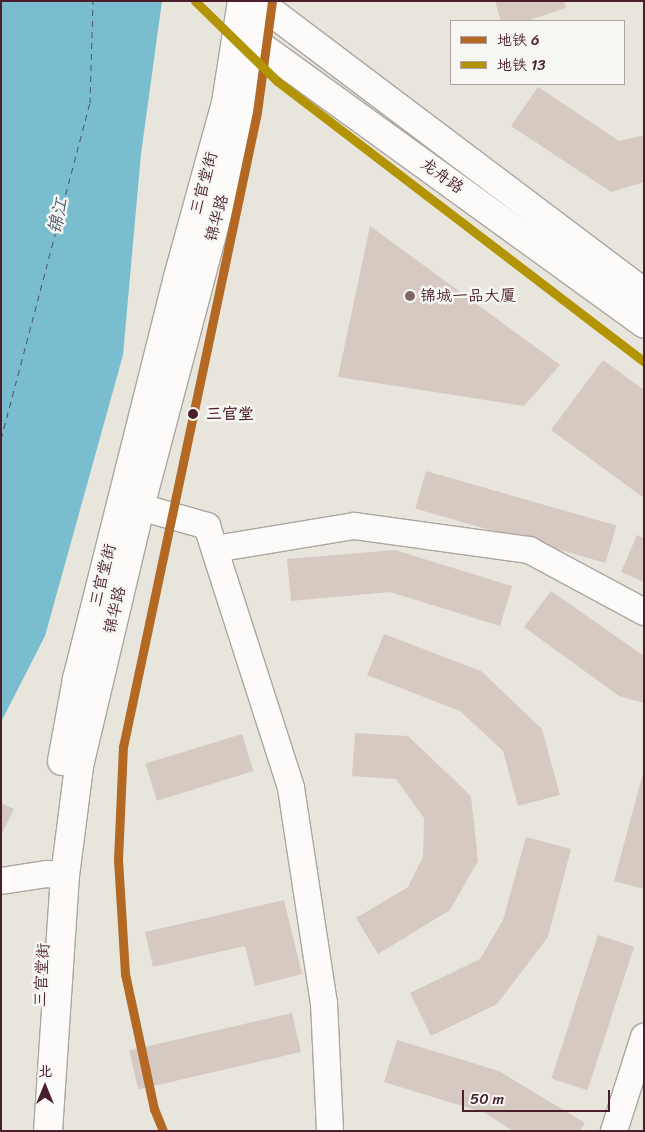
<!DOCTYPE html>
<meta charset="utf-8">
<style>
body{margin:0}
#map{position:relative;width:645px;height:1132px;overflow:hidden;background:#e8e6dc;font-family:Sriracha,"LXGW WenKai TC",sans-serif}
div>[style]{position:absolute}
[style*='--x']{left:calc(var(--x)*1px);top:calc(var(--y)*1px);width:calc(var(--w)*1px);rotate:calc(var(--a)*1deg)}
.water>*{inset:0;background:#79bdce}
.ferry>*{height:1px;margin-top:-0.5px;transform-origin:0;background:repeating-linear-gradient(90deg,#4a576a 0 6px,transparent 0 11px)}
.building>*{inset:0;background:#d5c9c2;transform-origin:0 0}
.roads{filter:drop-shadow(1px 0 #aca5a1) drop-shadow(-1px 0 #aca5a1) drop-shadow(0 1px #aca5a1) drop-shadow(0 -1px #aca5a1)}
.minor>*{height:26px;margin:-13px;padding:0 13px;transform-origin:13px;border-radius:13px;background:#fcfbfa}
.major>*{height:28px;margin:-14px;padding:0 14px;transform-origin:14px;border-radius:14px;background:#fcfbfa}
.metro-1>*{height:9px;margin:-4.5px;padding:0 4.5px;transform-origin:4.5px;border-radius:4.5px;background:#b36924}
.metro-2>*{height:9px;margin:-4.5px;padding:0 4.5px;transform-origin:4.5px;border-radius:4.5px;background:#b39406}
.dots>*{width:14px;height:14px;translate:-50% -50%;box-sizing:border-box;border:2px solid #f6f6f2;border-radius:50%}
span{translate:-50% -50%;white-space:nowrap;text-align:center;line-height:1.15;-webkit-text-stroke:5px #f6f6f2;paint-order:stroke}
.street-label{font-size:16px;color:#4a1f2b}
.poi-label{font-size:16px;color:#4a1f2b}
.left{translate:0 -50%;text-align:left}
.stop-label{font-size:16px;color:#4a1f2b;font-weight:700}
.water-label{font-size:18px;color:#4a576a;font-style:italic}
.frame{position:absolute;inset:0;border:2px solid #4a1f2b;pointer-events:none}
.legend{position:absolute;left:450px;top:20px;width:175px;height:65px;box-sizing:border-box;background:#f6f6f2;border:1px solid #b1a0a2;margin:0;padding:6px 9px;list-style:none;font-size:15px;color:#4a1f2b}
.legend li{display:flex;align-items:center;gap:10px;height:25px}
.legend b{width:25px;border:1px solid #b1a0a2}
.north{position:absolute;left:20px;top:1062px;width:50px;height:50px;-webkit-text-stroke:4px #f6f6f2;paint-order:stroke;rotate:0deg;font-size:14px;font-weight:700;line-height:20px;text-align:center;color:#4a1f2b}
.north::after{content:'';display:block;margin:auto;width:18px;height:22px;background:#4a1f2b;clip-path:polygon(50% 0,100% 100%,50% 72%,0 100%)}
.scale{position:absolute;left:462px;top:1090px;width:148px;height:22px;box-sizing:border-box;border:2px solid #4a1f2b;border-top:0;padding-left:6px;font-size:15px;line-height:18px;white-space:nowrap;color:#4a1f2b;-webkit-text-stroke:4px #f6f6f2;paint-order:stroke}
</style>
<div id="map">
<div class="water">
<i style="clip-path:polygon(1px 1px,162px 1px,141px 154px,123px 355px,45px 636px,1px 722px)"></i>
</div>
<div class="ferry">
<i style="--x:1;--y:439;--w:348;--a:-75.2"></i>
<i style="--x:90;--y:103;--w:102;--a:-88.3"></i>
</div>
<div class="building">
<i style="clip-path:polygon(495px 1px,564px 1px,566px 8px,527px 21px,501px 21px)"></i>
<i style="clip-path:polygon(538px 87px,619px 141px,644px 135px,644px 182px,611px 192px,511px 126px)"></i>
<i style="clip-path:polygon(370px 226px,560px 365px,524px 406px,338px 377px)"></i>
<i style="clip-path:polygon(603px 360px,644px 390px,644px 498px,551px 430px)"></i>
<i style="left:426px;top:471px;width:198px;height:39px;rotate:16deg"></i>
<i style="clip-path:polygon(637px 535px,644px 538px,644px 582px,621px 572px)"></i>
<i style="clip-path:polygon(395px 550px,512px 586px,500px 626px,390px 592px,291px 601px,287px 559px)"></i>
<i style="clip-path:polygon(551px 591px,644px 656px,644px 703px,619px 696px,524px 627px)"></i>
<i style="clip-path:polygon(384px 634px,481px 671px,542px 729px,560px 795px,518px 806px,503px 751px,460px 711px,367px 675px)"></i>
<i style="clip-path:polygon(355px 733px,408px 736px,471px 796px,478px 861px,450px 910px,378px 954px,356px 918px,408px 887px,423px 857px,424px 818px,396px 779px,352px 776px)"></i>
<i style="left:242px;top:734px;width:39px;height:101px;rotate:73deg"></i>
<i style="clip-path:polygon(643px 773px,644px 773px,644px 889px,614px 881px)"></i>
<i style="clip-path:polygon(1px 803px,14px 809px,1px 835px)"></i>
<i style="clip-path:polygon(526px 837px,571px 849px,548px 937px,497px 1004px,431px 1036px,410px 993px,480px 959px,503px 920px)"></i>
<i style="clip-path:polygon(284px 900px,302px 974px,255px 986px,245px 946px,153px 967px,145px 932px)"></i>
<i style="left:598px;top:935px;width:38px;height:151px;rotate:18deg"></i>
<i style="left:292px;top:1013px;width:40px;height:167px;rotate:77deg"></i>
<i style="clip-path:polygon(397px 1040px,499px 1071px,585px 1123px,580px 1131px,513px 1131px,485px 1113px,384px 1082px)"></i>
</div>
<div class="roads">
<div class="minor">
<i style="--x:140;--y:507;--w:70;--a:15.8"></i>
<i style="--x:207;--y:526;--w:275;--a:72.2"></i>
<i style="--x:291;--y:788;--w:218;--a:81.3"></i>
<i style="--x:324;--y:1003;--w:128;--a:87.3"></i>
<i style="--x:215;--y:549;--w:141;--a:-9.4"></i>
<i style="--x:354;--y:526;--w:177;--a:7.8"></i>
<i style="--x:529;--y:550;--w:131;--a:28.3"></i>
<i style="--x:1;--y:881;--w:47;--a:-8.7"></i>
<i style="--x:47;--y:874;--w:18;--a:6"></i>
<i style="--x:614;--y:1131;--w:99;--a:-72.3"></i>
</div>
<div class="major">
<i style="--x:257;--y:1;--w:485;--a:37"></i>
<i style="--x:244;--y:34;--w:494;--a:35.9"></i>
<i style="--x:62;--y:761;--w:83;--a:-79.6"></i>
<i style="--x:77;--y:679;--w:414;--a:-75.9"></i>
<i style="--x:178;--y:277;--w:180;--a:-74.6"></i>
<i style="--x:226;--y:103;--w:103;--a:-81.1"></i>
<i style="--x:48;--y:1131;--w:256;--a:-86.2"></i>
<i style="--x:65;--y:876;--w:111;--a:-82.7"></i>
<i style="--x:79;--y:766;--w:266;--a:-76.7"></i>
<i style="--x:140;--y:507;--w:407;--a:-75.2"></i>
<i style="--x:244;--y:113;--w:114;--a:-80.4"></i>
</div>
</div>
<div class="metro-1">
<i style="--x:163;--y:1131;--w:24;--a:-112"></i>
<i style="--x:154;--y:1109;--w:138;--a:-102.1"></i>
<i style="--x:125;--y:974;--w:114;--a:-93.5"></i>
<i style="--x:118;--y:860;--w:113;--a:-87.5"></i>
<i style="--x:123;--y:747;--w:649;--a:-78.08"></i>
<i style="--x:257;--y:112;--w:112;--a:-82.3"></i>
</div>
<div class="metro-2">
<i style="--x:195;--y:1;--w:115;--a:44.3"></i>
<i style="--x:277;--y:81;--w:462;--a:37.4"></i>
</div>
<div class="dots">
<i style="left:410px;top:296px;background:#816569"></i>
<i style="left:193px;top:414px;background:#4a1f2b"></i>
</div>
<div class="street-label">
<span style="left:442px;top:176px;rotate:36deg">龙舟路</span>
<span style="left:204px;top:183px;rotate:-75deg">三官堂街</span>
<span style="left:217px;top:218px;rotate:-75deg">锦华路</span>
<span style="left:103px;top:575px;rotate:-76deg">三官堂街</span>
<span style="left:115px;top:610px;rotate:-77deg">锦华路</span>
<span style="left:42px;top:975px;rotate:-87deg">三官堂街</span>
</div>
<div class="poi-label">
<span class="left" style="left:420px;top:296px">锦城一品大厦</span>
</div>
<div class="stop-label">
<span class="left" style="left:206px;top:414px">三官堂</span>
</div>
<div class="water-label">
<span style="left:58px;top:216px;rotate:-78deg">锦江</span>
</div>
<div class="frame"></div>
<ul class="legend">
<li><b style="height:6px;background:#b36924"></b>地铁 6</li>
<li><b style="height:6px;background:#b39406"></b>地铁 13</li>
</ul>
<div class="north">北</div>
<div class="scale">50 m</div>
</div>
